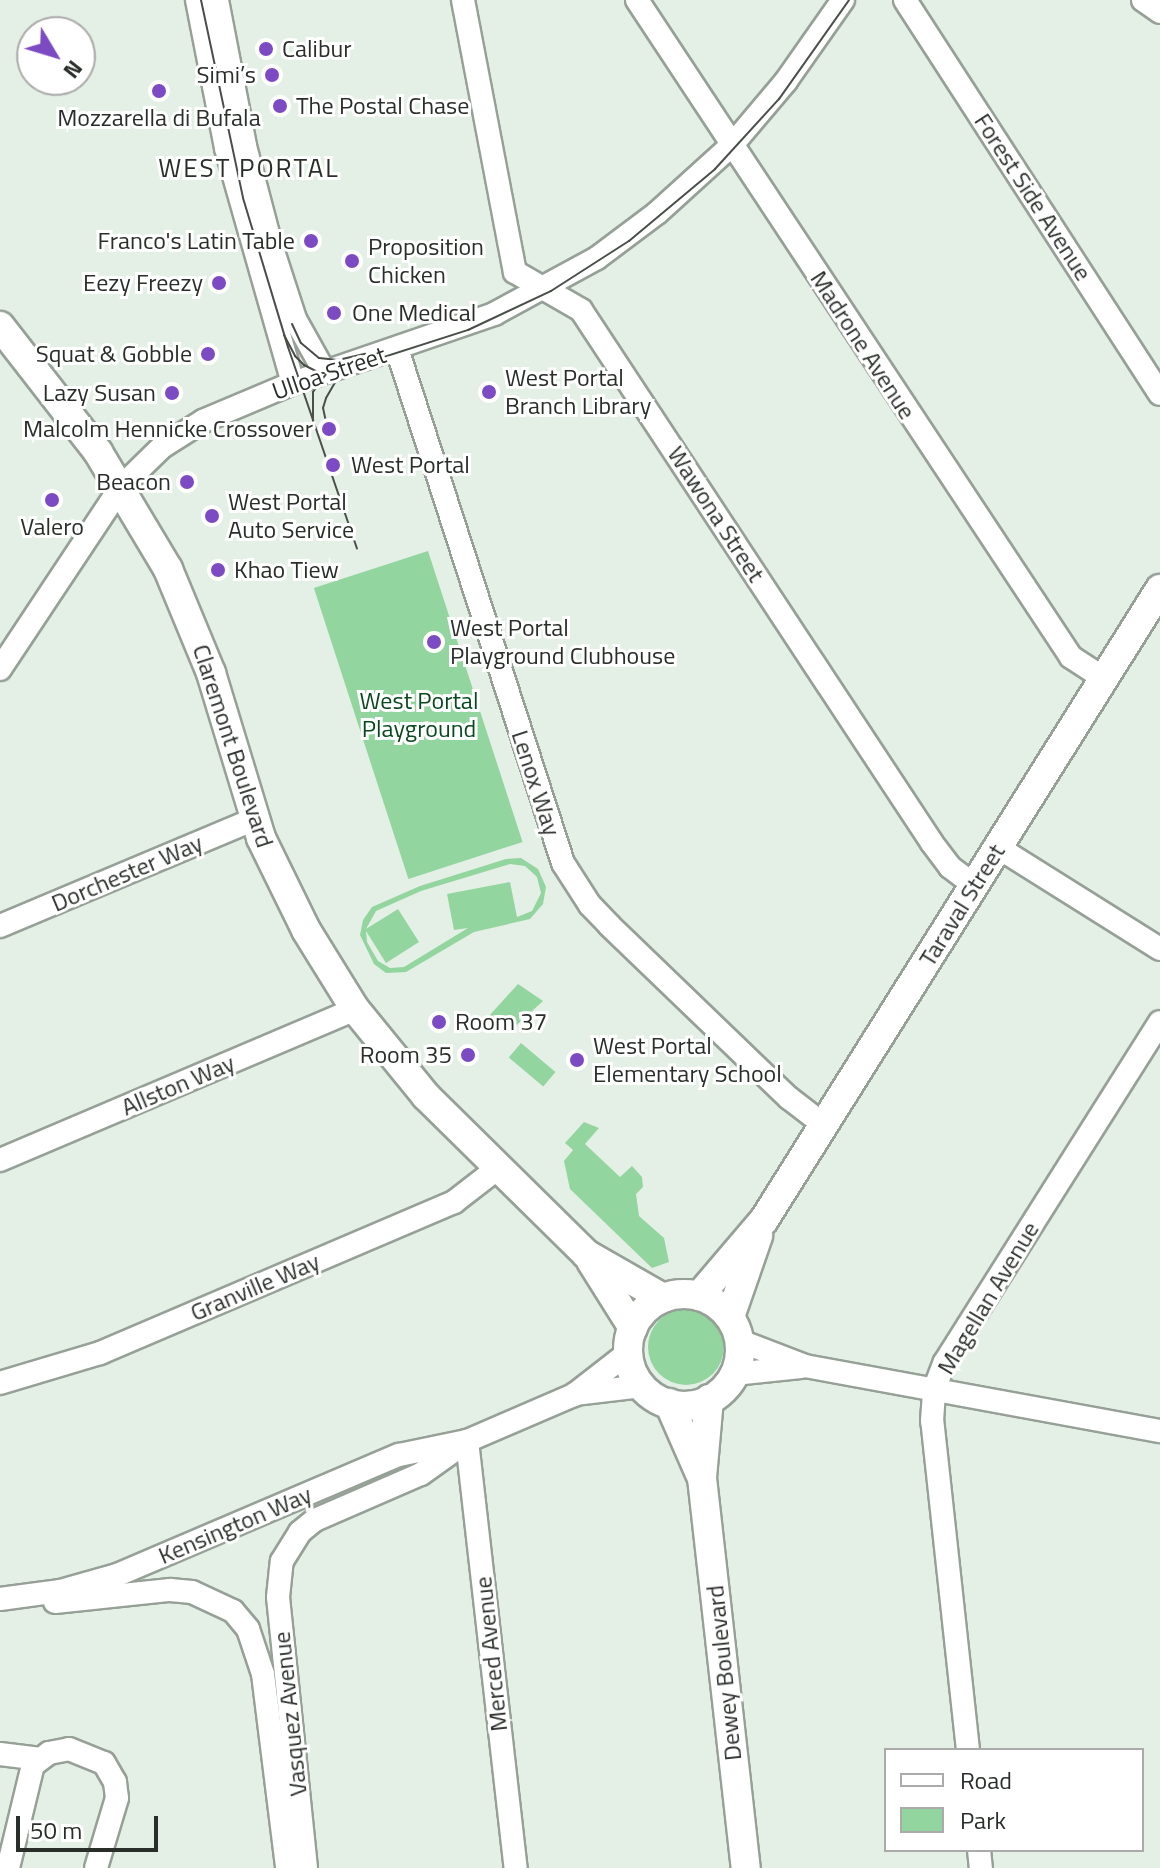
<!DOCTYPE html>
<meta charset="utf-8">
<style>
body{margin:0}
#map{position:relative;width:1160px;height:1868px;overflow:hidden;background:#e4efe6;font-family:"Titillium Web",sans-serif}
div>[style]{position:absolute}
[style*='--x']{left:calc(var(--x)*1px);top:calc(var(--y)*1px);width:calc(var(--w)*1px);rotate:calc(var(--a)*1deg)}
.green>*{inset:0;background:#93d59e;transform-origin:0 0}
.round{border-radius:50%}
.roads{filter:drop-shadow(2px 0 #96a097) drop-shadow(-2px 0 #96a097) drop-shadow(0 2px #96a097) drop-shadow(0 -2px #96a097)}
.minor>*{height:22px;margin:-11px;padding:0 11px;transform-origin:11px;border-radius:11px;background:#fff}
.tertiary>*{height:28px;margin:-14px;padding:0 14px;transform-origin:14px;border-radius:14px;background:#fff}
.tertiary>.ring{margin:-14px;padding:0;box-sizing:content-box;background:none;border:28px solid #fff;border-radius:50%}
.tram>*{height:2px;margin:-1px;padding:0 1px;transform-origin:1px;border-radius:1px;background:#494e49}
.dots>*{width:22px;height:22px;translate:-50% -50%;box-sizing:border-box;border:4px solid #fff;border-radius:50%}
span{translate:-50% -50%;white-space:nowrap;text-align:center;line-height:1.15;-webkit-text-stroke:6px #fff;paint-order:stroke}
.poi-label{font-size:24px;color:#2a2e2a}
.left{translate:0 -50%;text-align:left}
.right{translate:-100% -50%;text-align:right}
.street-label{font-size:24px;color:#2a2e2a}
.park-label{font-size:24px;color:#08491d}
.neighbourhood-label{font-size:26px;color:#2a2e2a;letter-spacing:2px}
.legend{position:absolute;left:884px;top:1748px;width:260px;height:104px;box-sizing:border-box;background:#fff;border:2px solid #aaabaa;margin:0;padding:10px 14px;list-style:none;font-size:24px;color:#2a2e2a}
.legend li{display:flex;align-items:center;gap:16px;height:40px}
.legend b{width:40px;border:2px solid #aaabaa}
.north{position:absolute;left:16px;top:16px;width:80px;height:80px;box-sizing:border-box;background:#fff;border:2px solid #aaabaa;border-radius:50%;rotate:128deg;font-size:22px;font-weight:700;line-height:32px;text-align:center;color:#2a2e2a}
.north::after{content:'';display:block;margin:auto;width:28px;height:36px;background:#7c4bc3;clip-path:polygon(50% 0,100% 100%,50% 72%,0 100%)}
.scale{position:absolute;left:16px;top:1816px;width:142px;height:36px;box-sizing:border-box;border:4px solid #2a2e2a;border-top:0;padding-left:10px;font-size:24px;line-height:28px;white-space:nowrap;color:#2a2e2a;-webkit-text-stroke:6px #fff;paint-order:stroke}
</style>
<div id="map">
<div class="green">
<i style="left:428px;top:551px;width:306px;height:120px;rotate:72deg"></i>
<i style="clip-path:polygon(evenodd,521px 858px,538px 869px,546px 887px,543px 904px,530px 919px,474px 932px,406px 972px,386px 973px,374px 964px,360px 935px,363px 920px,372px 907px,420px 886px,506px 859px,521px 858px,510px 864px,525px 866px,537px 877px,541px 893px,532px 911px,517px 917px,510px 882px,447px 894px,454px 930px,468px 928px,404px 967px,390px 968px,378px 961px,367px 942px,366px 931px,386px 963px,419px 942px,398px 909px,366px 929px,376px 911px,421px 891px,510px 864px)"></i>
<i style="clip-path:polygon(518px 984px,543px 1001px,510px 1031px,495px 1031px,489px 1026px,489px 1016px)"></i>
<i style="left:521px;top:1043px;width:45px;height:19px;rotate:40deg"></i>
<i style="clip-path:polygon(584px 1122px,599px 1128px,585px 1144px,620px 1177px,632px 1166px,642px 1177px,643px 1187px,636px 1194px,639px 1216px,664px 1238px,669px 1262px,652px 1268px,570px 1189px,564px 1161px,573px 1150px,565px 1143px)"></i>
<i class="round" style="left:648px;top:1309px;width:76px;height:76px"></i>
</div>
<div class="roads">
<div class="minor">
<i style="--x:197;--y:0;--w:151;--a:78.9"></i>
<i style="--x:226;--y:148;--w:244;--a:74.1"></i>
<i style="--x:217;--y:0;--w:149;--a:79.1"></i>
<i style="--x:245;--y:146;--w:102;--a:75.3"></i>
<i style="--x:271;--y:245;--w:78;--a:72"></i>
<i style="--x:295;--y:319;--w:60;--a:60.9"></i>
<i style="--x:463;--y:0;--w:277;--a:79.2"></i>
<i style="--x:515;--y:272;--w:76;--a:29.9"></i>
<i style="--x:581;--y:310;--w:638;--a:56.63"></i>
<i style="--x:932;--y:843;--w:30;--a:53"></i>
<i style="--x:950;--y:867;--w:31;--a:37"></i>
<i style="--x:637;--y:0;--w:787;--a:56.55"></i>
<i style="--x:1071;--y:657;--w:38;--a:33"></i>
<i style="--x:905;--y:0;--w:469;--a:57.1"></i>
<i style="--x:1143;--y:0;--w:21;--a:35"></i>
<i style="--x:397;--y:349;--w:540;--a:72.1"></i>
<i style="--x:563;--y:863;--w:50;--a:57.3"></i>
<i style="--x:590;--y:905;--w:28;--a:46"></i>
<i style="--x:609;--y:925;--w:250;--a:43.9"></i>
<i style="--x:789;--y:1098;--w:44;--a:37.6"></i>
<i style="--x:0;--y:669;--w:219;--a:-56.4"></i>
<i style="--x:121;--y:487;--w:57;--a:-44.3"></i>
<i style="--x:162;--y:447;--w:49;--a:-32.4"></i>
<i style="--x:203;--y:421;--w:98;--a:-22.9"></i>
<i style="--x:293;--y:383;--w:213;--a:-18.9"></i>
<i style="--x:494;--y:314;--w:117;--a:-28.5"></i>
<i style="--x:597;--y:258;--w:75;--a:-36.9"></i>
<i style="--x:657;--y:213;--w:101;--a:-42.2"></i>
<i style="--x:732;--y:145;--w:84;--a:-49.8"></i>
<i style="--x:786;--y:81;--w:99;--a:-54.9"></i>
<i style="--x:999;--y:848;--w:190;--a:32.1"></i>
<i style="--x:0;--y:926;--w:276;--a:-22.8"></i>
<i style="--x:0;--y:1160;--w:386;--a:-23"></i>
<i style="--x:740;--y:1341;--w:70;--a:21"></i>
<i style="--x:805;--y:1366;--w:361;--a:10.4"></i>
<i style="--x:734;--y:1374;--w:67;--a:-6"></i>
<i style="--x:0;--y:1383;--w:104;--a:-16.7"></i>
<i style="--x:100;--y:1353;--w:385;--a:-23.1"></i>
<i style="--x:454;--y:1202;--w:56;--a:-37.7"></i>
<i style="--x:575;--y:1394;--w:67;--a:-6.8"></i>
<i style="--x:467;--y:1441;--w:430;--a:83.5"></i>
<i style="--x:0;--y:1599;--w:61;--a:-7.6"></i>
<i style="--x:60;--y:1591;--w:59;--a:-15.7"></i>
<i style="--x:117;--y:1575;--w:306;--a:-23.1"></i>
<i style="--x:399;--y:1455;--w:69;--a:-11.6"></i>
<i style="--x:467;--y:1441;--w:116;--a:-23.3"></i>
<i style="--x:574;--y:1395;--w:70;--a:-38"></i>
<i style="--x:55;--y:1602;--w:116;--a:-6"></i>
<i style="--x:170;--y:1590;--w:22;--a:5"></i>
<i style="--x:192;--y:1592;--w:45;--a:24.9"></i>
<i style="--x:233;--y:1611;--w:23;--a:50"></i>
<i style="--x:248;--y:1629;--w:47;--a:71.6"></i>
<i style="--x:263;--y:1674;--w:195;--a:82.9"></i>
<i style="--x:968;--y:1750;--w:331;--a:-96.2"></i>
<i style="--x:932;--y:1421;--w:31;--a:-86"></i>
<i style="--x:934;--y:1390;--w:30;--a:-69"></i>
<i style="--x:945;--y:1362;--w:402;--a:-57.7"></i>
<i style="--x:0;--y:1754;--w:39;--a:7"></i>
<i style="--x:979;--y:1850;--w:18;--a:84"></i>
<i style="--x:8;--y:1868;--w:106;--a:-76.4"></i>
<i style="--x:33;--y:1765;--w:20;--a:-37"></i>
<i style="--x:49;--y:1753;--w:20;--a:-11"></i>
<i style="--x:69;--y:1749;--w:38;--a:22"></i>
<i style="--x:104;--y:1763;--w:22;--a:60"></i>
<i style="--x:115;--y:1782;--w:16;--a:83"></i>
<i style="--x:117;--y:1798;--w:73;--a:106.7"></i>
<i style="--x:306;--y:1868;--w:272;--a:-95.9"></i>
<i style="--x:278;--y:1597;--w:36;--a:-84"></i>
<i style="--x:282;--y:1561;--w:34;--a:-58"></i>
<i style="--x:300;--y:1532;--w:19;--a:-39"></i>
<i style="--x:315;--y:1520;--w:116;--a:-23.5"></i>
<i style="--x:421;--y:1474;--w:52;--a:-35.5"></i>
</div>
<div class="tertiary">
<i style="--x:0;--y:326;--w:160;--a:52.1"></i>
<i style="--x:98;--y:452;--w:136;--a:59.1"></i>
<i style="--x:168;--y:569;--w:113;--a:67.5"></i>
<i style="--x:211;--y:673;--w:172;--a:73.1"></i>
<i style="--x:261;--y:838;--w:102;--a:63.9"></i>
<i style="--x:306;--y:930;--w:93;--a:58.2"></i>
<i style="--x:355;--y:1009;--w:112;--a:50.8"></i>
<i style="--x:426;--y:1096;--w:225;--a:44.6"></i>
<i style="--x:586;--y:1254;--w:89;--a:29.7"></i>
<i style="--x:591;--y:1261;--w:79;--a:57.9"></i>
<i class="ring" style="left:628px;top:1294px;width:84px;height:84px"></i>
<i style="--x:699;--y:1296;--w:100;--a:-49.5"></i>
<i style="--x:764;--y:1220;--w:745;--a:-57.89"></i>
<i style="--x:730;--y:1317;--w:86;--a:-70.9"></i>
<i style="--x:709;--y:1399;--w:79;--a:95.1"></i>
<i style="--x:702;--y:1478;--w:392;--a:83.6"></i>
<i style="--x:669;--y:1403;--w:77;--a:66.4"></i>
</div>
</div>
<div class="tram">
<i style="--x:201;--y:0;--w:202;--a:78"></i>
<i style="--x:243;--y:198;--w:156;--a:73.2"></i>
<i style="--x:288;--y:347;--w:213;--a:71.1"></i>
<i style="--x:292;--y:324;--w:21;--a:65"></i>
<i style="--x:301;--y:343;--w:23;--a:40"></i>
<i style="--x:319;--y:358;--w:19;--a:6"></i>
<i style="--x:338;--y:360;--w:28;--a:-13"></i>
<i style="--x:284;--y:335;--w:24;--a:62"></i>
<i style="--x:295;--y:356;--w:13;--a:45"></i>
<i style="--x:304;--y:365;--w:18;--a:27"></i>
<i style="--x:320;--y:373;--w:14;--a:0"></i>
<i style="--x:334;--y:373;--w:141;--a:-17.8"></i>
<i style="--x:468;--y:330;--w:92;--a:-25.2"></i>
<i style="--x:551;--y:291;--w:93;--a:-32.7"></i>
<i style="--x:629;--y:241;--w:112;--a:-39.9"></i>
<i style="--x:715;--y:169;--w:95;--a:-47.6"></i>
<i style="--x:779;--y:99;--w:121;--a:-54.7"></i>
<i style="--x:313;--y:422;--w:30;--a:-90"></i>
<i style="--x:313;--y:392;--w:29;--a:-54"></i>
<i style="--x:329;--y:436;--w:29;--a:-102"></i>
<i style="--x:323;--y:408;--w:10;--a:-73"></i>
<i style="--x:326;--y:398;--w:20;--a:-60"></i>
<i style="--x:336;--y:381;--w:17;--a:-33"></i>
</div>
<div class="dots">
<i style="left:266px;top:49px;background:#7c4bc3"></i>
<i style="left:272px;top:75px;background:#7c4bc3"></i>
<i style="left:159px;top:91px;background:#7c4bc3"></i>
<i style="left:280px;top:106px;background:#7c4bc3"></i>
<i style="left:311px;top:241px;background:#7c4bc3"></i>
<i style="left:352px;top:261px;background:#7c4bc3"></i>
<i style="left:219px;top:283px;background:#7c4bc3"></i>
<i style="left:334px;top:313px;background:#7c4bc3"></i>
<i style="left:208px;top:354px;background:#7c4bc3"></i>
<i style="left:489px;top:392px;background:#7c4bc3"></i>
<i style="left:172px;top:393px;background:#7c4bc3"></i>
<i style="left:329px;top:429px;background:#7c4bc3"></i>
<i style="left:333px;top:465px;background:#7c4bc3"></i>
<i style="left:187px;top:482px;background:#7c4bc3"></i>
<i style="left:52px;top:500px;background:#7c4bc3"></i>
<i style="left:212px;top:516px;background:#7c4bc3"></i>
<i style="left:218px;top:570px;background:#7c4bc3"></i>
<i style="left:434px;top:642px;background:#7c4bc3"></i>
<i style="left:439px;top:1022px;background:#7c4bc3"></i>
<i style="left:468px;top:1055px;background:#7c4bc3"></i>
<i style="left:577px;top:1060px;background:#7c4bc3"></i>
</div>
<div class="poi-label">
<span class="left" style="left:282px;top:49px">Calibur</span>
<span class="right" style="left:256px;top:75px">Simi’s</span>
<span class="left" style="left:296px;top:106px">The Postal Chase</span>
<span style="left:159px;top:118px">Mozzarella di Bufala</span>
<span class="right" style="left:295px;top:241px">Franco's Latin Table</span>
<span class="left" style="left:368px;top:261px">Proposition<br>Chicken</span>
<span class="right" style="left:203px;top:283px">Eezy Freezy</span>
<span class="left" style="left:352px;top:313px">One Medical</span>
<span class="right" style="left:192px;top:354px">Squat &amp; Gobble</span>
<span class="left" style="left:505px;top:392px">West Portal<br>Branch Library</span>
<span class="right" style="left:156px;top:393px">Lazy Susan</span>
<span class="right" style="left:313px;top:429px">Malcolm Hennicke Crossover</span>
<span class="left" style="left:351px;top:465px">West Portal</span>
<span class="right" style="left:171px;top:482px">Beacon</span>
<span class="left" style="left:228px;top:516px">West Portal<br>Auto Service</span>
<span style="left:52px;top:527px">Valero</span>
<span class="left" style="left:234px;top:570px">Khao Tiew</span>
<span class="left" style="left:450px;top:642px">West Portal<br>Playground Clubhouse</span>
<span class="left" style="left:455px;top:1022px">Room 37</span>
<span class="left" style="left:593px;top:1060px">West Portal<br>Elementary School</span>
<span class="right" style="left:452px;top:1055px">Room 35</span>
</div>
<div class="street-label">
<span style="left:1033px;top:197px;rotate:57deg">Forest Side Avenue</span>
<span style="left:863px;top:345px;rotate:57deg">Madrone Avenue</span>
<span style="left:329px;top:373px;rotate:-19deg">Ulloa Street</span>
<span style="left:716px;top:514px;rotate:57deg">Wawona Street</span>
<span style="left:233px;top:746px;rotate:72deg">Claremont Boulevard</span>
<span style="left:536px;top:783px;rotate:72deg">Lenox Way</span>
<span style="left:127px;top:873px;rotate:-23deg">Dorchester Way</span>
<span style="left:962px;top:905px;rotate:-58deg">Taraval Street</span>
<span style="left:178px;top:1085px;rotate:-23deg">Allston Way</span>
<span style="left:255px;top:1287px;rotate:-23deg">Granville Way</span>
<span style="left:988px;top:1298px;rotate:-59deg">Magellan Avenue</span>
<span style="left:235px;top:1525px;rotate:-23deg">Kensington Way</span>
<span style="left:491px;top:1654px;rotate:-96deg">Merced Avenue</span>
<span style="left:724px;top:1673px;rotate:-96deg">Dewey Boulevard</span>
<span style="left:290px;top:1714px;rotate:-96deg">Vasquez Avenue</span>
</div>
<div class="park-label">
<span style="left:419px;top:715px">West Portal<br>Playground</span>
</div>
<div class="neighbourhood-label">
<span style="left:249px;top:168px">WEST PORTAL</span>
</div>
<ul class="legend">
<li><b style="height:10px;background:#fff"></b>Road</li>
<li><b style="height:22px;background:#93d59e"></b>Park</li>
</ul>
<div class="north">N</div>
<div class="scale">50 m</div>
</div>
